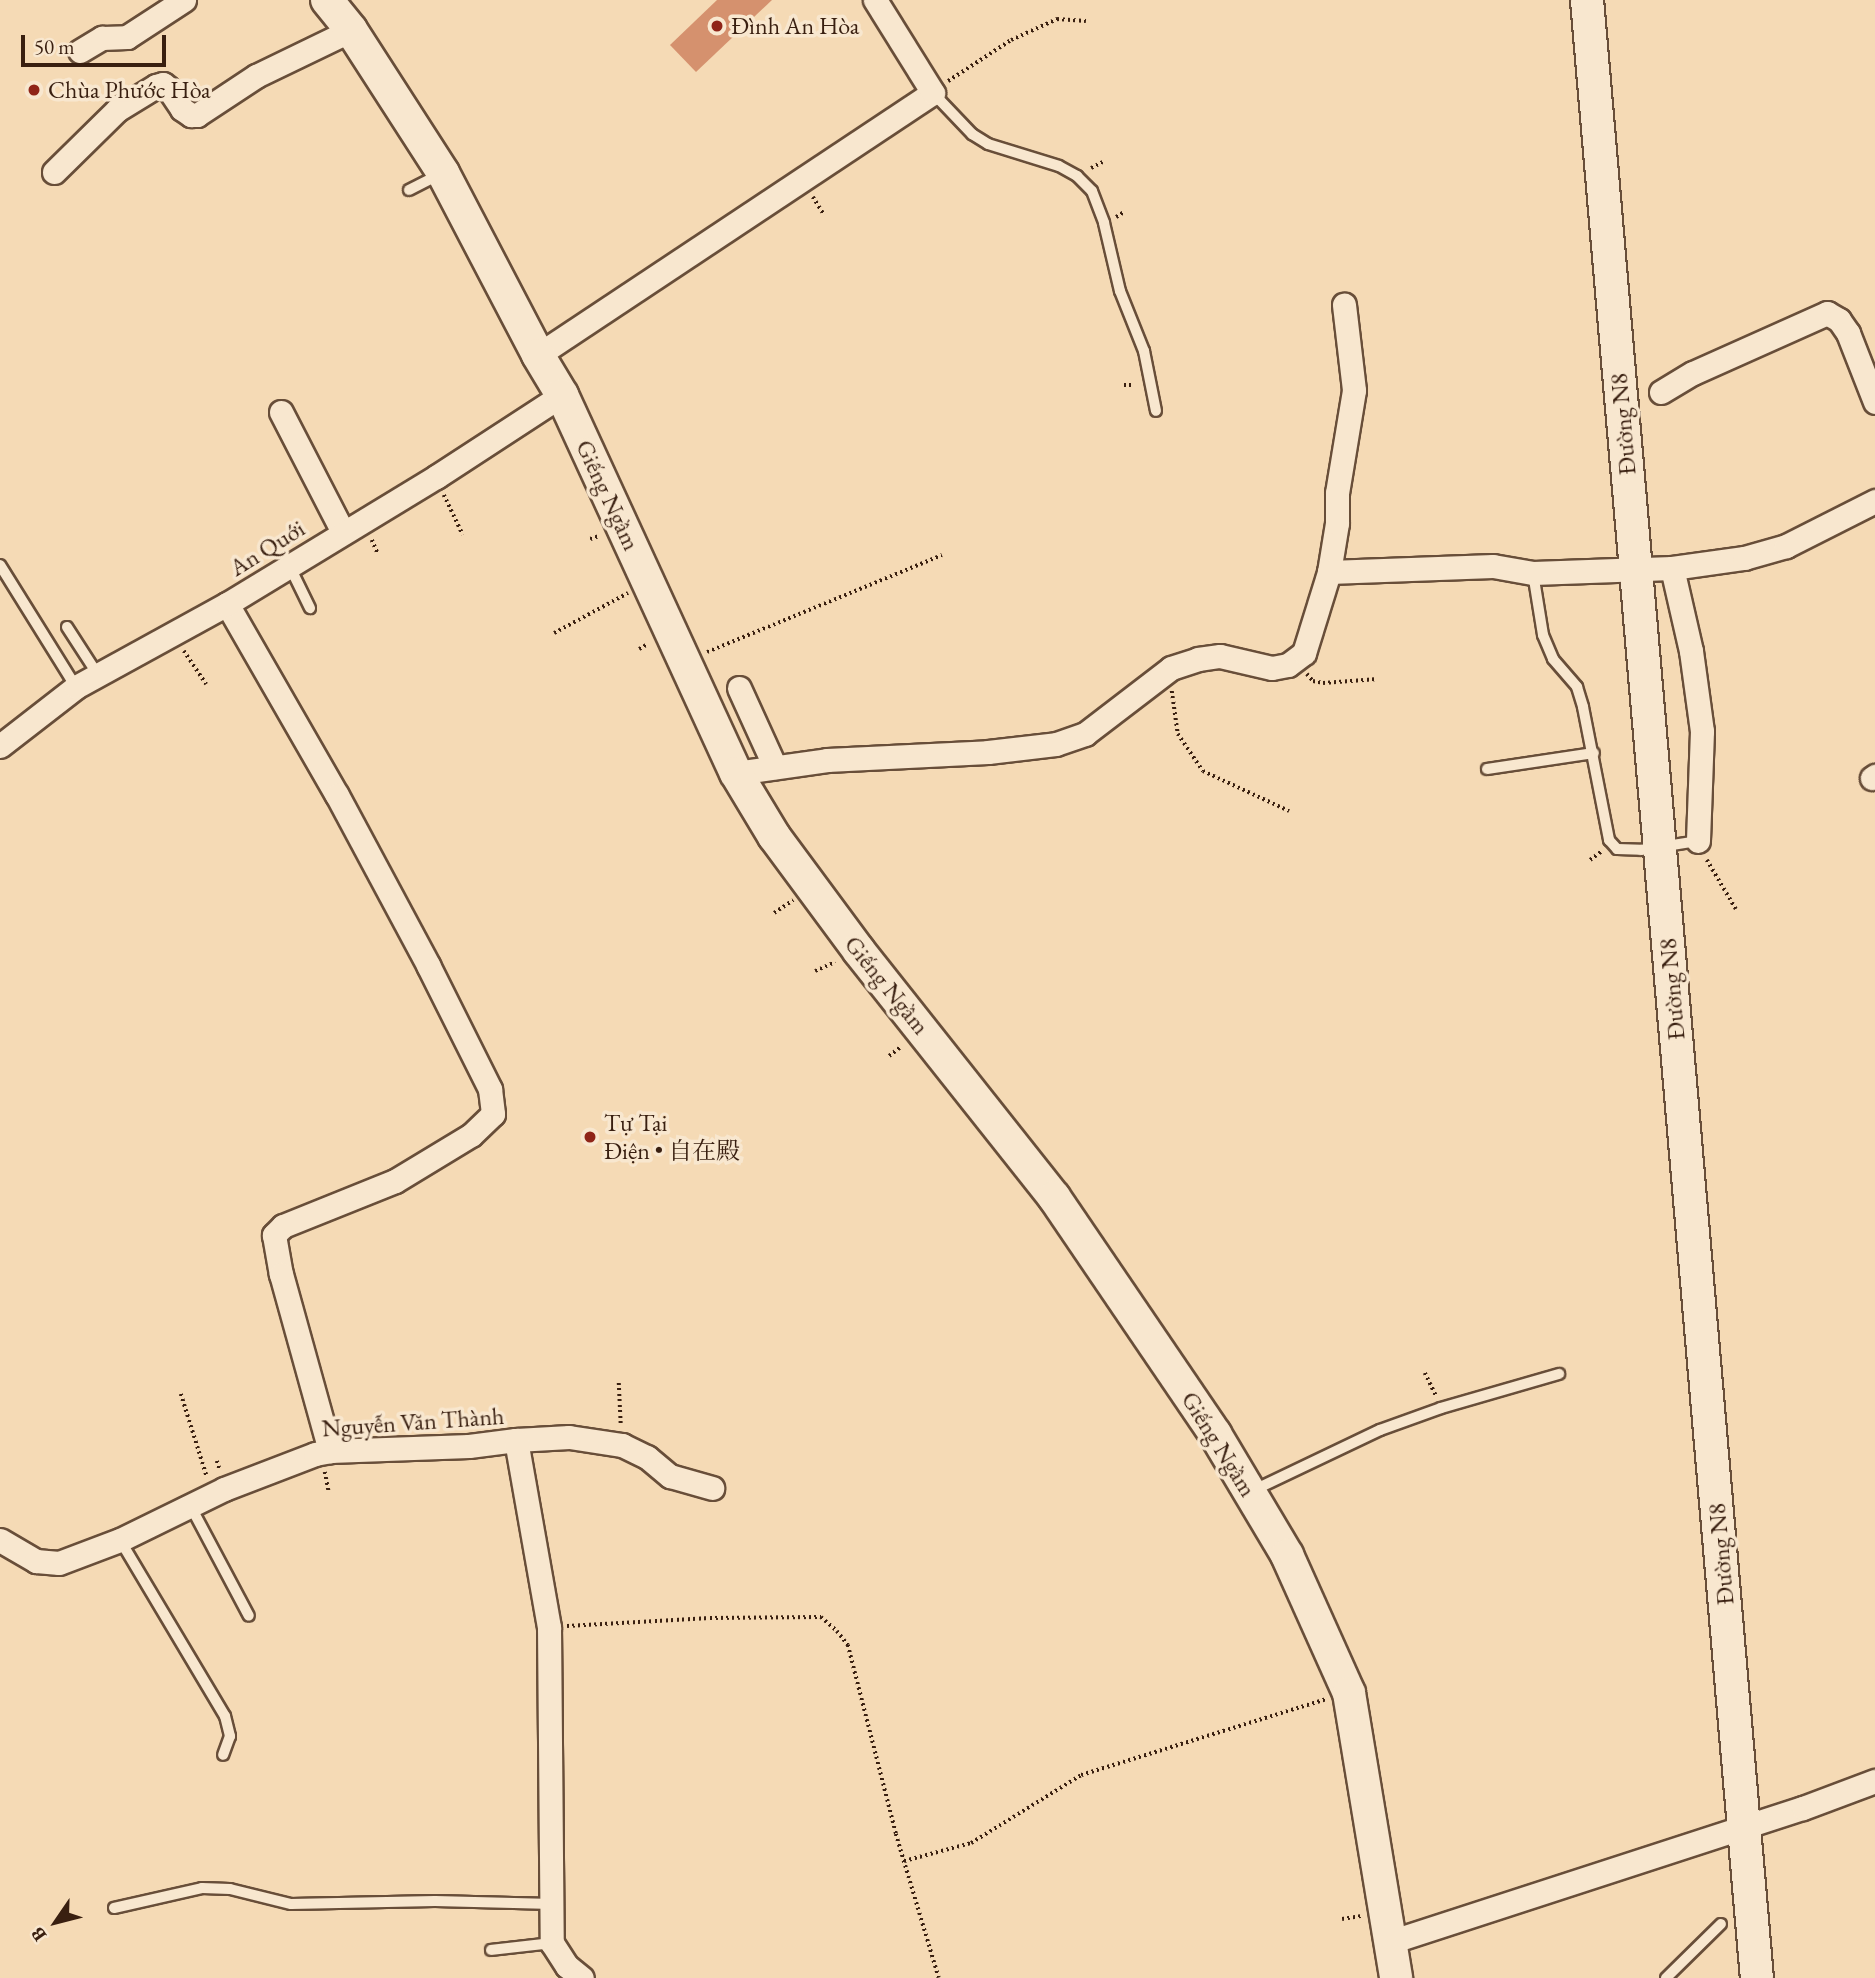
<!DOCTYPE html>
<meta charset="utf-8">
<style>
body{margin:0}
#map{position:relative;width:1875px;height:1978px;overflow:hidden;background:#f5dab5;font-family:"EB Garamond","Noto Serif SC",serif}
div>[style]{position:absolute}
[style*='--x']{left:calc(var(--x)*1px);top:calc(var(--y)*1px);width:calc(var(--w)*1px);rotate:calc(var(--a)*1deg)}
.building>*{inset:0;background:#d5916e}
.path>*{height:3.5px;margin-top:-1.75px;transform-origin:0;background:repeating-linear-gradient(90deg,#391f10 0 2px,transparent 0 5.5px)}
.roads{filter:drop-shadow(2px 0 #684e39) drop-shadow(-2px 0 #684e39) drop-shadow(0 2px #684e39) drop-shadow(0 -2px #684e39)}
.lane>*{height:10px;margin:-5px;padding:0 5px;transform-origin:5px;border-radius:5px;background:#f8e7cf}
.street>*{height:23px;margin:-11.5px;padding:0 11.5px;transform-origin:11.5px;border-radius:11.5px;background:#f8e7cf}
.secondary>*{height:32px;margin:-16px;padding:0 16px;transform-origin:16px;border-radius:16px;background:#f8e7cf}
.dots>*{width:19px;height:19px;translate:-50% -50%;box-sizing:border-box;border:4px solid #f8e7cf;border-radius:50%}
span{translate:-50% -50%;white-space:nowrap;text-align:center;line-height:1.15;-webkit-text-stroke:7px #f8e7cf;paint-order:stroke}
.poi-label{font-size:24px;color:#391f10}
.left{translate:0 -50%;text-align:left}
.street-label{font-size:24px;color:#391f10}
.north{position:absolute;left:21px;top:1887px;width:70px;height:70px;-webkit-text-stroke:5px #f8e7cf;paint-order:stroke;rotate:235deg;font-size:19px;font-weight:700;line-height:28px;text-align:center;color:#391f10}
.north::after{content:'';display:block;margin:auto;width:24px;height:32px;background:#391f10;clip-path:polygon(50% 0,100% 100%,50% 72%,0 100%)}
.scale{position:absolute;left:21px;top:35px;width:145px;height:32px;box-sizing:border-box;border:4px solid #391f10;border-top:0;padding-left:9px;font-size:21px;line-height:24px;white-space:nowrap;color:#391f10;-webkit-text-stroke:5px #f8e7cf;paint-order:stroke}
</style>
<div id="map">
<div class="building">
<i style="clip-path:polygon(717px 0,772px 0,696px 72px,670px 45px)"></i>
</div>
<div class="path">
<i style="--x:948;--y:81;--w:75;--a:-33.1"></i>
<i style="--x:1011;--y:40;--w:51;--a:-24.5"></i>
<i style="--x:1057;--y:19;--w:29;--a:4"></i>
<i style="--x:1091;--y:168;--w:13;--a:-27"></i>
<i style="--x:813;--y:197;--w:19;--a:58"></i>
<i style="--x:1116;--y:217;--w:9;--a:-32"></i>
<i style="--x:1124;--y:385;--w:11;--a:0"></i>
<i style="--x:444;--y:495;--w:44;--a:64.6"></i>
<i style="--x:590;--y:539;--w:9;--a:-18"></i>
<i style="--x:372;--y:540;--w:15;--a:67"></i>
<i style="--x:554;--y:633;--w:84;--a:-28.4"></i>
<i style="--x:639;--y:649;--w:10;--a:-29"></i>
<i style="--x:184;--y:651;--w:40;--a:56"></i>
<i style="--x:707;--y:652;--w:254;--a:-22.4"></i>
<i style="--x:1307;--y:674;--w:9;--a:49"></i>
<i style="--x:1313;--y:681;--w:10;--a:11"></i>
<i style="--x:1323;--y:683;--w:55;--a:-4.2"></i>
<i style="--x:1172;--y:691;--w:43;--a:82.1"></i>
<i style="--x:1178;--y:734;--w:45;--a:56"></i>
<i style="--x:1203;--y:771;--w:95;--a:24.9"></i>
<i style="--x:1590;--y:860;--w:15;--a:-37"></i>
<i style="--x:1707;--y:860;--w:57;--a:59.4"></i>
<i style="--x:774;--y:913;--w:23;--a:-34"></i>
<i style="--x:815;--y:971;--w:22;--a:-24"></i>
<i style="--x:889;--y:1056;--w:16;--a:-38"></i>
<i style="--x:1425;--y:1373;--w:25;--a:64"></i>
<i style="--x:619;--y:1383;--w:42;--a:87.3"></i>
<i style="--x:181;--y:1394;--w:87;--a:72.6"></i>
<i style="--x:217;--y:1461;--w:9;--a:72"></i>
<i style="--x:325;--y:1472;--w:21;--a:79"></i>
<i style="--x:567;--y:1626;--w:143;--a:-3.2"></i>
<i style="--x:710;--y:1618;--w:111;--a:-0.5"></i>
<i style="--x:821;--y:1617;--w:21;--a:41"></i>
<i style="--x:837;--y:1631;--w:18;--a:52"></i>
<i style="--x:848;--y:1645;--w:195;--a:75.7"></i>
<i style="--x:896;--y:1834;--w:150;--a:73.4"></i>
<i style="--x:904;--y:1861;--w:69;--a:-15"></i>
<i style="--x:971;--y:1843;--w:129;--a:-31.7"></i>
<i style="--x:1081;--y:1775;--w:257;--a:-17.2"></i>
<i style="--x:1342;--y:1919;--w:20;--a:-9"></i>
</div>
<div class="roads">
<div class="lane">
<i style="--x:933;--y:93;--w:57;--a:46.4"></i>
<i style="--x:972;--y:134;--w:19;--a:32"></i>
<i style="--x:988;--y:144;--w:74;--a:17.2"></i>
<i style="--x:1059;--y:166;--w:21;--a:29"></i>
<i style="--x:1077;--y:176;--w:21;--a:45"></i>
<i style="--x:1092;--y:191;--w:34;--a:69"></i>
<i style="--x:1104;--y:223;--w:70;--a:76.8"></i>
<i style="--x:1120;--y:291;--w:65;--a:68.2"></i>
<i style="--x:1144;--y:351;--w:61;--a:78.7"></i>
<i style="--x:409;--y:190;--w:36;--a:-27"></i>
<i style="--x:0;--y:565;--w:144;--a:58.1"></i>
<i style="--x:289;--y:565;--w:48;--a:64"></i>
<i style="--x:1533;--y:573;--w:63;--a:80.8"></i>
<i style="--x:1543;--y:635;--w:26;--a:67"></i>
<i style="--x:1553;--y:659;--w:37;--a:49"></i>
<i style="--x:1577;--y:687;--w:21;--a:73"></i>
<i style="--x:1583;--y:707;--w:136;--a:78.9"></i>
<i style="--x:1609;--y:840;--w:12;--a:48"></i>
<i style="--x:1617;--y:849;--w:24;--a:2"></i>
<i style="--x:1641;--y:850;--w:58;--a:-9"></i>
<i style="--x:67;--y:627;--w:57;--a:57.1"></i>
<i style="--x:1487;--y:769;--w:108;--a:-8.5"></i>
<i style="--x:1252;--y:1491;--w:142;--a:-25.5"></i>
<i style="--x:1380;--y:1430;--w:65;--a:-19.8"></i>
<i style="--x:1441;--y:1408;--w:123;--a:-16.1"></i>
<i style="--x:191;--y:1507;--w:123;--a:62"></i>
<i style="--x:120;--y:1540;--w:205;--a:59.2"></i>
<i style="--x:225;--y:1716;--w:21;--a:76"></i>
<i style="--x:230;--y:1736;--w:20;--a:110"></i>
<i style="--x:114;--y:1908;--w:90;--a:-12.8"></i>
<i style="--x:202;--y:1888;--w:28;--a:2"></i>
<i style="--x:230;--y:1889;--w:63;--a:13.8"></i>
<i style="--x:291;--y:1904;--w:144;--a:-1.2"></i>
<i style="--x:435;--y:1901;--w:118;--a:1.5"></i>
<i style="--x:491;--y:1950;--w:61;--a:-6.5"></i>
<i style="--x:1666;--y:1978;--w:77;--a:-44.5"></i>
</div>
<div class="street">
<i style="--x:80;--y:51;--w:26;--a:-31"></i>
<i style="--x:102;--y:38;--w:25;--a:-2"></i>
<i style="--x:127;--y:37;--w:68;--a:-33"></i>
<i style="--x:54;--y:172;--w:88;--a:-44.5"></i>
<i style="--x:117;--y:110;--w:46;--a:-31.6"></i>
<i style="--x:156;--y:86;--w:7;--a:-16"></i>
<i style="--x:163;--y:84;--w:6;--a:39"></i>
<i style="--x:168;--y:88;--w:25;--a:56"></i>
<i style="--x:182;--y:109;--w:11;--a:34"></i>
<i style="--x:191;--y:115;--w:6;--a:0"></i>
<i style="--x:197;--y:115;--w:71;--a:-33.5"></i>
<i style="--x:256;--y:76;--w:106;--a:-25.8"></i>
<i style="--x:538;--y:355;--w:474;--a:-33.6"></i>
<i style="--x:933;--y:93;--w:110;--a:-121.9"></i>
<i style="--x:1661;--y:392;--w:37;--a:-31"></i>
<i style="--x:1693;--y:373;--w:147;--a:-24.1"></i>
<i style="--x:1827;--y:313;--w:14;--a:30"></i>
<i style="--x:1839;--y:320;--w:16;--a:55"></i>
<i style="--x:1848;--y:333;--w:74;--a:68.6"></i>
<i style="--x:281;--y:412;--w:135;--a:62.7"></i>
<i style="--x:1672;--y:568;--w:85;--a:77.1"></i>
<i style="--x:1691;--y:651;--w:81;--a:82.2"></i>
<i style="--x:1702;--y:731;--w:110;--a:92.1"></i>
<i style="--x:1329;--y:572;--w:50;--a:-80.7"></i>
<i style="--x:1337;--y:523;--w:30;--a:-90"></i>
<i style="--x:1337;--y:493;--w:104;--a:-80.6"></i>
<i style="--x:1354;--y:390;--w:86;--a:-96.7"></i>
<i style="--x:227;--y:604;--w:220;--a:60.1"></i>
<i style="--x:337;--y:795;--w:193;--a:61.8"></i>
<i style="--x:428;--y:965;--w:139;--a:63.4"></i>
<i style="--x:490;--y:1089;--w:25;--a:83"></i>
<i style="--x:493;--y:1114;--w:30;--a:136"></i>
<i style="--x:471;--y:1135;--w:89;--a:148.8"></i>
<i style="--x:395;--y:1181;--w:121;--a:158.1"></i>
<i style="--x:283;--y:1226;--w:13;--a:135"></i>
<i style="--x:274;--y:1235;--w:40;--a:80"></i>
<i style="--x:281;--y:1274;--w:184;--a:74.5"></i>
<i style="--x:739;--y:688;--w:87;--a:65.5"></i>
<i style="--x:0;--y:746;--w:96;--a:-37.8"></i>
<i style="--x:76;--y:687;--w:172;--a:-28.8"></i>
<i style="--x:227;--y:604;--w:245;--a:-31.3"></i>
<i style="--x:436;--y:477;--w:150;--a:-33.1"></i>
<i style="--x:736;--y:773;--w:92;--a:-8.1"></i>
<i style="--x:827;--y:760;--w:161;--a:-2.8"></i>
<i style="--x:988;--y:752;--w:68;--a:-6.7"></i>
<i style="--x:1056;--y:744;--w:31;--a:-19"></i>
<i style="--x:1085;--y:734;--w:108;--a:-37.5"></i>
<i style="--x:1171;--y:668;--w:28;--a:-18"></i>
<i style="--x:1198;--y:659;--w:22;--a:-8"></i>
<i style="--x:1220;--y:656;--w:53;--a:13"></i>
<i style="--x:1272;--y:668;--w:16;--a:-11"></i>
<i style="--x:1288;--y:665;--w:20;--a:-37"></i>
<i style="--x:1304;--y:653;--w:85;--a:-72.8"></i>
<i style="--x:1329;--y:572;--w:164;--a:-2.1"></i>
<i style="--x:1493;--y:566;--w:41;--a:9.9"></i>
<i style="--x:1533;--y:573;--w:139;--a:-2.1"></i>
<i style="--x:1672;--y:568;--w:73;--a:-7.9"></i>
<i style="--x:1744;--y:558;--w:44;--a:-15.9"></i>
<i style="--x:1786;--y:546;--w:100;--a:-26.8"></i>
<i style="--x:1872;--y:778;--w:4;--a:-34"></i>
<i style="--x:516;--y:1440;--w:53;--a:-3.2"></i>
<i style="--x:569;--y:1437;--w:54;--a:8.6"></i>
<i style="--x:622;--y:1445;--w:28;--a:26"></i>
<i style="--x:647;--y:1457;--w:30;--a:40"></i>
<i style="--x:670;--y:1476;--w:44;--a:15.9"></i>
<i style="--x:0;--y:1540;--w:42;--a:30.3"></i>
<i style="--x:36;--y:1561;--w:23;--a:5"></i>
<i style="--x:59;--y:1563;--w:65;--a:-20.7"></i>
<i style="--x:120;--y:1540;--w:116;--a:-26.1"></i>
<i style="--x:224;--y:1489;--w:97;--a:-21"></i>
<i style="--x:315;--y:1454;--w:15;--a:-11"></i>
<i style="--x:330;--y:1451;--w:139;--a:-2.1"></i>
<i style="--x:469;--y:1446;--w:47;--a:-7.3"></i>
<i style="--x:516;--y:1440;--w:190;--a:80"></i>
<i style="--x:549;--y:1627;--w:316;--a:89.5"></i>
<i style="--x:552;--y:1943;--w:27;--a:57"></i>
<i style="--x:567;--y:1966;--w:19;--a:39"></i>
<i style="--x:1390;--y:1942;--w:434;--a:-18"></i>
<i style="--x:1803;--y:1808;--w:77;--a:-20.6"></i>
</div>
<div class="secondary">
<i style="--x:327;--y:0;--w:38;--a:51"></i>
<i style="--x:351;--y:30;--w:170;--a:57.2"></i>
<i style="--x:443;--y:173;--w:205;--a:62.4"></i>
<i style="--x:538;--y:355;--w:47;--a:59"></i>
<i style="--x:562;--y:395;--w:416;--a:65.3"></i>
<i style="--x:736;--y:773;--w:74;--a:58.9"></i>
<i style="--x:774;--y:836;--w:143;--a:53.5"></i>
<i style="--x:859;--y:951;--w:314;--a:51.6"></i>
<i style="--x:1054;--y:1197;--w:287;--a:55.8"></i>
<i style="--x:1215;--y:1434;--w:141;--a:59.2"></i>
<i style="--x:1287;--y:1555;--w:151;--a:65.8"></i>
<i style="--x:1349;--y:1693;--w:289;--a:80.6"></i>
<i style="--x:1587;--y:0;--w:1985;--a:85.09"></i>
</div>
</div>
<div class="dots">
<i style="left:717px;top:26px;background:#8f2418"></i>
<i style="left:34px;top:90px;background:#8f2418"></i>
<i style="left:590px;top:1137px;background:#8f2418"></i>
</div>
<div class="poi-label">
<span class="left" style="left:731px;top:26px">Đình An Hòa</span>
<span class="left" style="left:48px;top:90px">Chùa Phước Hòa</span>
<span class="left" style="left:604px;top:1137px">Tự Tại<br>Điện • 自在殿</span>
</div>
<div class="street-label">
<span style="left:1623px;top:424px;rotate:-95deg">Đường N8</span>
<span style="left:608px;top:495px;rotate:65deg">Giếng Ngầm</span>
<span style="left:267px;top:548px;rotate:-32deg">An Quới</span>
<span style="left:887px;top:985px;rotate:51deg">Giếng Ngầm</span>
<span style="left:1672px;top:989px;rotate:-95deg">Đường N8</span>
<span style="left:413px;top:1422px;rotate:-4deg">Nguyễn Văn Thành</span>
<span style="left:1219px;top:1444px;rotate:58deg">Giếng Ngầm</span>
<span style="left:1721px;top:1554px;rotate:-95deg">Đường N8</span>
</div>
<div class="north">B</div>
<div class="scale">50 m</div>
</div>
